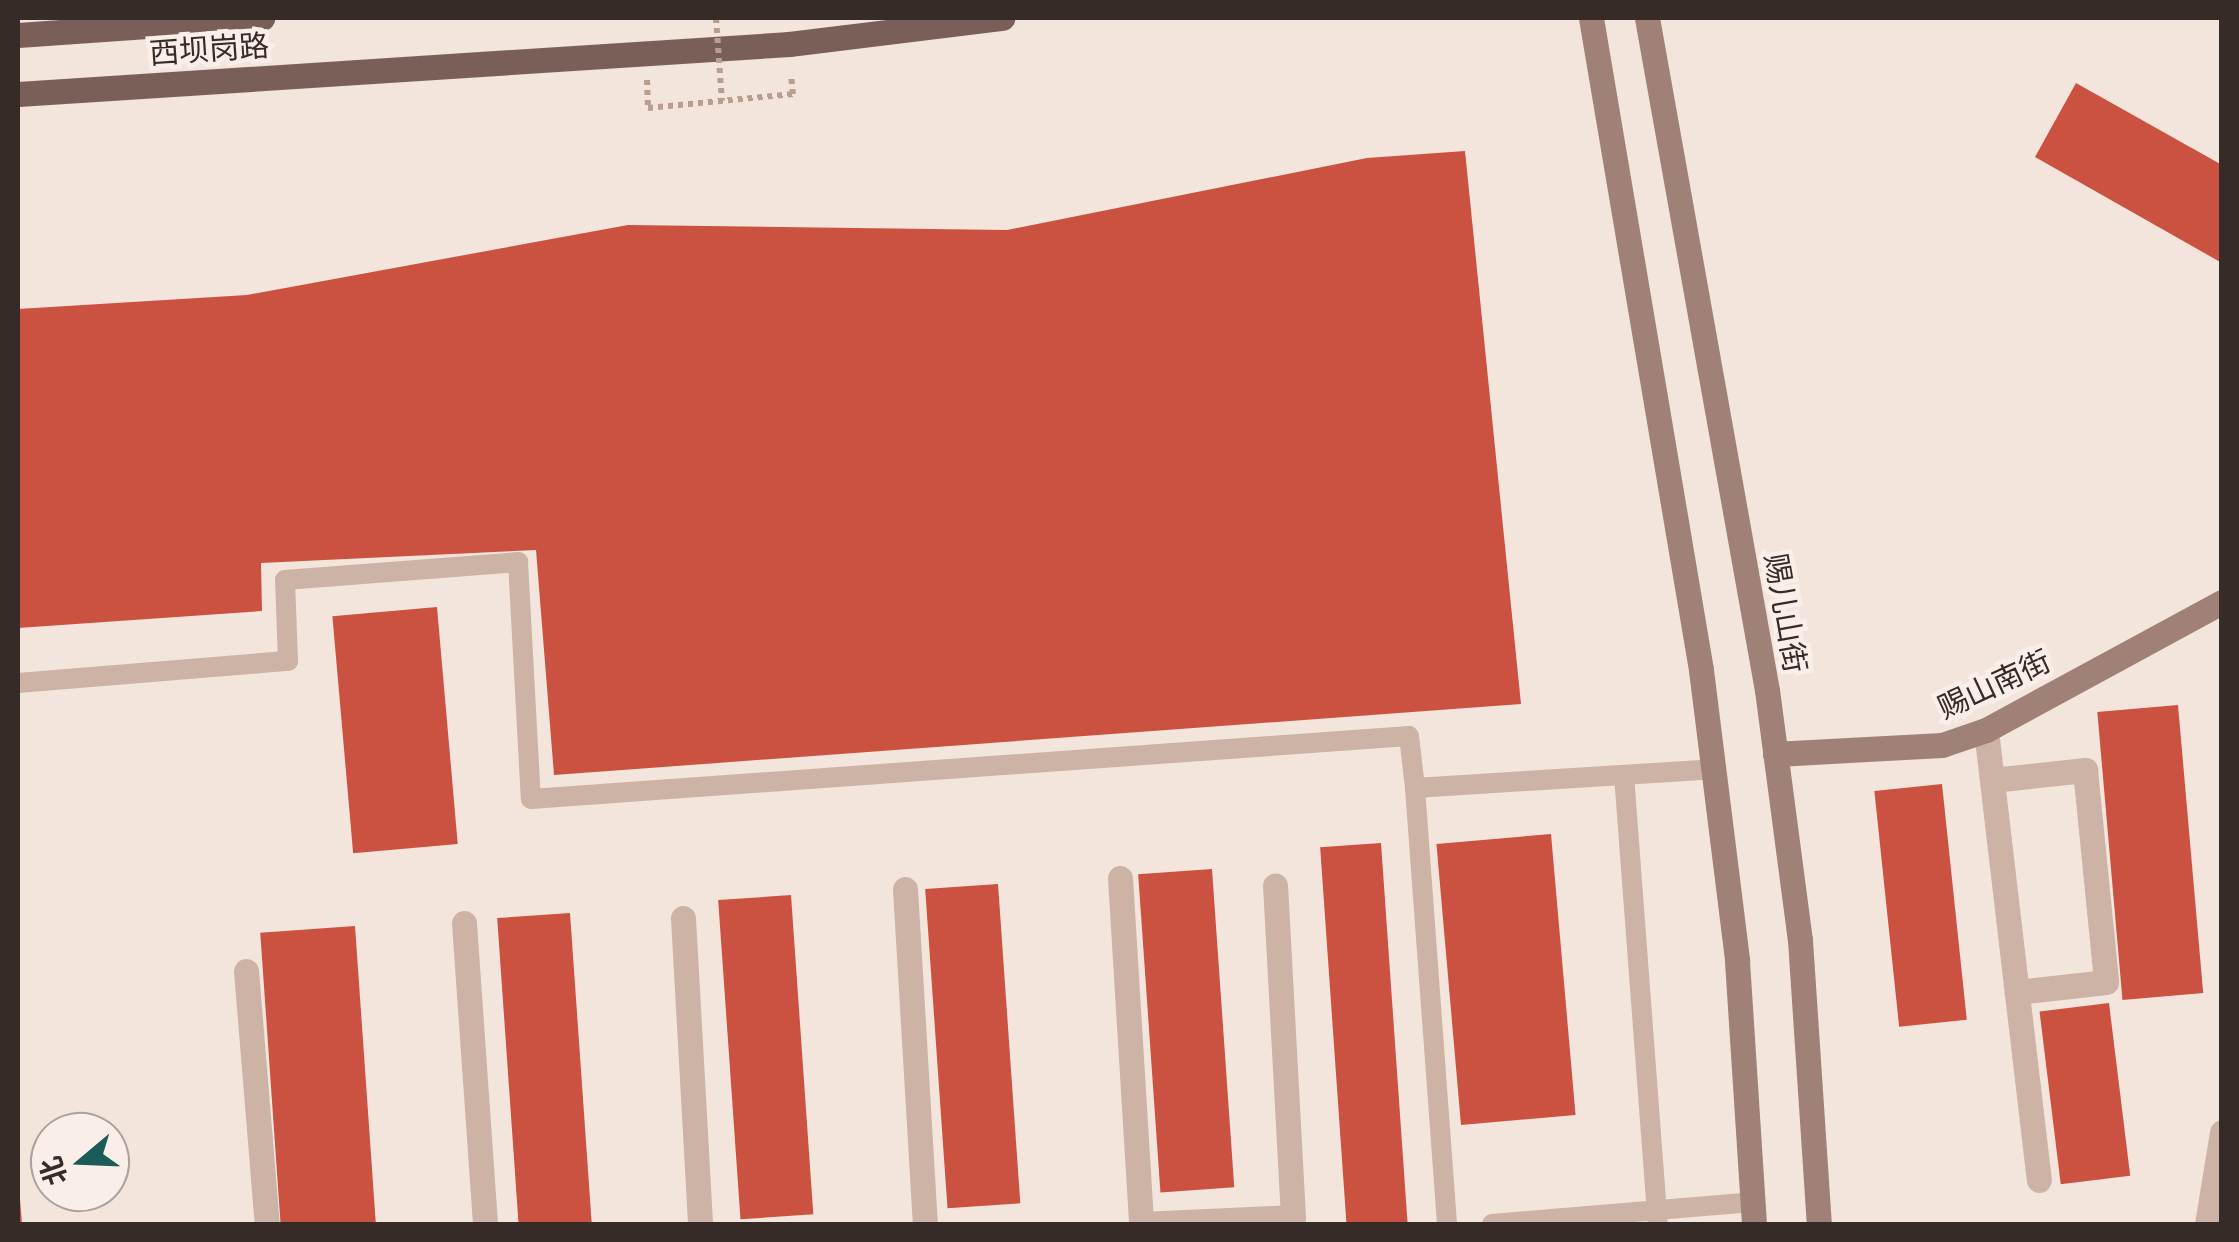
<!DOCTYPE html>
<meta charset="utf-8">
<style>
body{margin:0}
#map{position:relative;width:2239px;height:1242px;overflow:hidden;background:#f3e5db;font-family:Mulish,"Noto Sans SC",sans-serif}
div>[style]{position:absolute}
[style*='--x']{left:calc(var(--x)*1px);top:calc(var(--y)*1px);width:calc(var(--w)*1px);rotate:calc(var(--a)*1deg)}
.building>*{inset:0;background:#cb5241;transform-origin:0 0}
.path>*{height:6px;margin-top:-3px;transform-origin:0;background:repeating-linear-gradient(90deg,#b89d90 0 5px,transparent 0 10px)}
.lane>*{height:20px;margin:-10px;padding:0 10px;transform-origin:10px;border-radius:10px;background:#ccb3a6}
.street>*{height:25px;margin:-12.5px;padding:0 12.5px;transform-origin:12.5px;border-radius:12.5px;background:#ccb3a6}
.secondary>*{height:25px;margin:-12.5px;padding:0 12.5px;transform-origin:12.5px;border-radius:12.5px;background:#9f8177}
.primary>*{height:25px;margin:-12.5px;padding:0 12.5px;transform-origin:12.5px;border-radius:12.5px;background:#7a5f58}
.path-bridge>*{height:6px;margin-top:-3px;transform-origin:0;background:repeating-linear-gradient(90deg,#b89d90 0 5px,transparent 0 10px)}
span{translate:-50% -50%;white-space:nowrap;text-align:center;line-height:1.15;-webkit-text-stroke:9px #faefe8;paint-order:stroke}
.street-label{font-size:30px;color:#372b27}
.frame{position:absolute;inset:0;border:20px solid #372b27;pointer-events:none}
.north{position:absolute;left:30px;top:1112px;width:100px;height:100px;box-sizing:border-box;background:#faefe8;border:2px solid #aca19b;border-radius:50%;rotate:251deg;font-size:28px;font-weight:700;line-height:40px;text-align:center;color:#372b27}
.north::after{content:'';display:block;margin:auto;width:35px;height:45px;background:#1b5b58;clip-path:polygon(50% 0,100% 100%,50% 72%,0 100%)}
</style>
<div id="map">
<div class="building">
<i style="clip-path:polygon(2076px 83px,2222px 165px,2222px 263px,2035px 157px)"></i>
<i style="clip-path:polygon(1465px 151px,1521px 704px,554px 775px,536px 550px,261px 563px,262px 611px,18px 628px,18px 309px,247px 295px,628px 225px,1007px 230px,1367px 158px)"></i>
<i style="left:437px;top:607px;width:238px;height:105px;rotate:85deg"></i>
<i style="left:2178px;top:705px;width:289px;height:81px;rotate:85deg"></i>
<i style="left:1942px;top:784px;width:237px;height:68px;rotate:84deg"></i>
<i style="left:1551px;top:834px;width:282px;height:115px;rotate:85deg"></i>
<i style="left:1381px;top:843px;width:382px;height:61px;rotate:86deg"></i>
<i style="left:1212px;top:869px;width:319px;height:74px;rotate:86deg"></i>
<i style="left:998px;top:884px;width:320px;height:73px;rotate:86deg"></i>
<i style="left:791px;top:895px;width:320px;height:73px;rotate:86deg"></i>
<i style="left:570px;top:913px;width:312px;height:73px;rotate:86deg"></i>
<i style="left:355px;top:926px;width:299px;height:95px;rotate:86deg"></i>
<i style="left:2109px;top:1003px;width:174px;height:70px;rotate:83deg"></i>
<i style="clip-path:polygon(20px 1199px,22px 1224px,18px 1224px,18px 1200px)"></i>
</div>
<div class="path">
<i style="--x:647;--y:80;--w:28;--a:88"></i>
<i style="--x:648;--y:108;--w:146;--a:-5.5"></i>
<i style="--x:793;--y:94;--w:20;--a:-96"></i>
</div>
<div class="lane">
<i style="--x:18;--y:683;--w:271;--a:-4.7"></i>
<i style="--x:288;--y:661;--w:81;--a:-92.1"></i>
<i style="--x:285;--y:580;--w:234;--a:-4.4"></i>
<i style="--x:518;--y:562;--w:237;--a:86.9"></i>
<i style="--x:531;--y:799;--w:880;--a:-4.1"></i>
<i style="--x:1409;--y:736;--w:52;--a:83.4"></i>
<i style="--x:1415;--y:788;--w:299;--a:-3.6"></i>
<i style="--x:1624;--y:775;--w:450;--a:85.7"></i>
<i style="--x:1415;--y:788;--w:437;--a:85.8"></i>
<i style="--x:1492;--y:1224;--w:261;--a:-4.8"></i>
</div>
<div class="street">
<i style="--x:1986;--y:730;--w:453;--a:83.3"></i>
<i style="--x:1992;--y:780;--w:94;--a:-6.1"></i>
<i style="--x:2085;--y:770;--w:213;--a:84.3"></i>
<i style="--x:2106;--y:982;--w:90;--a:173.6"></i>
<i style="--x:1120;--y:878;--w:347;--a:86.5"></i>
<i style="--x:905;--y:889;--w:336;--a:86.6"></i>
<i style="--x:683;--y:918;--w:306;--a:86.8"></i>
<i style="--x:464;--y:923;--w:302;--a:86"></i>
<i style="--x:246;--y:971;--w:254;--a:85.3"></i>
<i style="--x:1141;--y:1224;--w:152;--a:-2.6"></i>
<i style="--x:1293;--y:1217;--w:332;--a:-93.1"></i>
<i style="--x:2207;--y:1224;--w:93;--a:-80.7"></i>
</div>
<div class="secondary">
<i style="--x:1591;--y:18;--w:661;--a:80.42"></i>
<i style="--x:1701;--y:670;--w:293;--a:82.9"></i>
<i style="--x:1737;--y:961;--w:264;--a:86.3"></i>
<i style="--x:1647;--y:18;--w:683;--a:79.88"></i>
<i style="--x:1767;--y:690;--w:252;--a:82.5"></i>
<i style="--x:1800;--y:940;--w:285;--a:86.2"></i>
<i style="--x:1775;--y:754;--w:167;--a:-3.1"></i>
<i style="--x:1942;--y:745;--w:46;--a:-18.8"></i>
<i style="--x:1986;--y:730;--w:268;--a:-28.5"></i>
</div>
<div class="primary">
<i style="--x:18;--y:35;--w:245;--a:-4"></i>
<i style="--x:18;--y:94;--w:773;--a:-3.71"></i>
<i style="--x:789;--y:44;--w:215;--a:-7"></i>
</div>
<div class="path-bridge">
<i style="--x:716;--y:18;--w:83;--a:85.9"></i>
</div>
<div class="street-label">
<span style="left:209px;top:49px;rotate:-4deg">西坝岗路</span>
<span style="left:1786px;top:613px;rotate:80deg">赐儿山街</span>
<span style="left:1994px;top:684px;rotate:-25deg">赐山南街</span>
</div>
<div class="frame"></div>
<div class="north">北</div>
</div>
